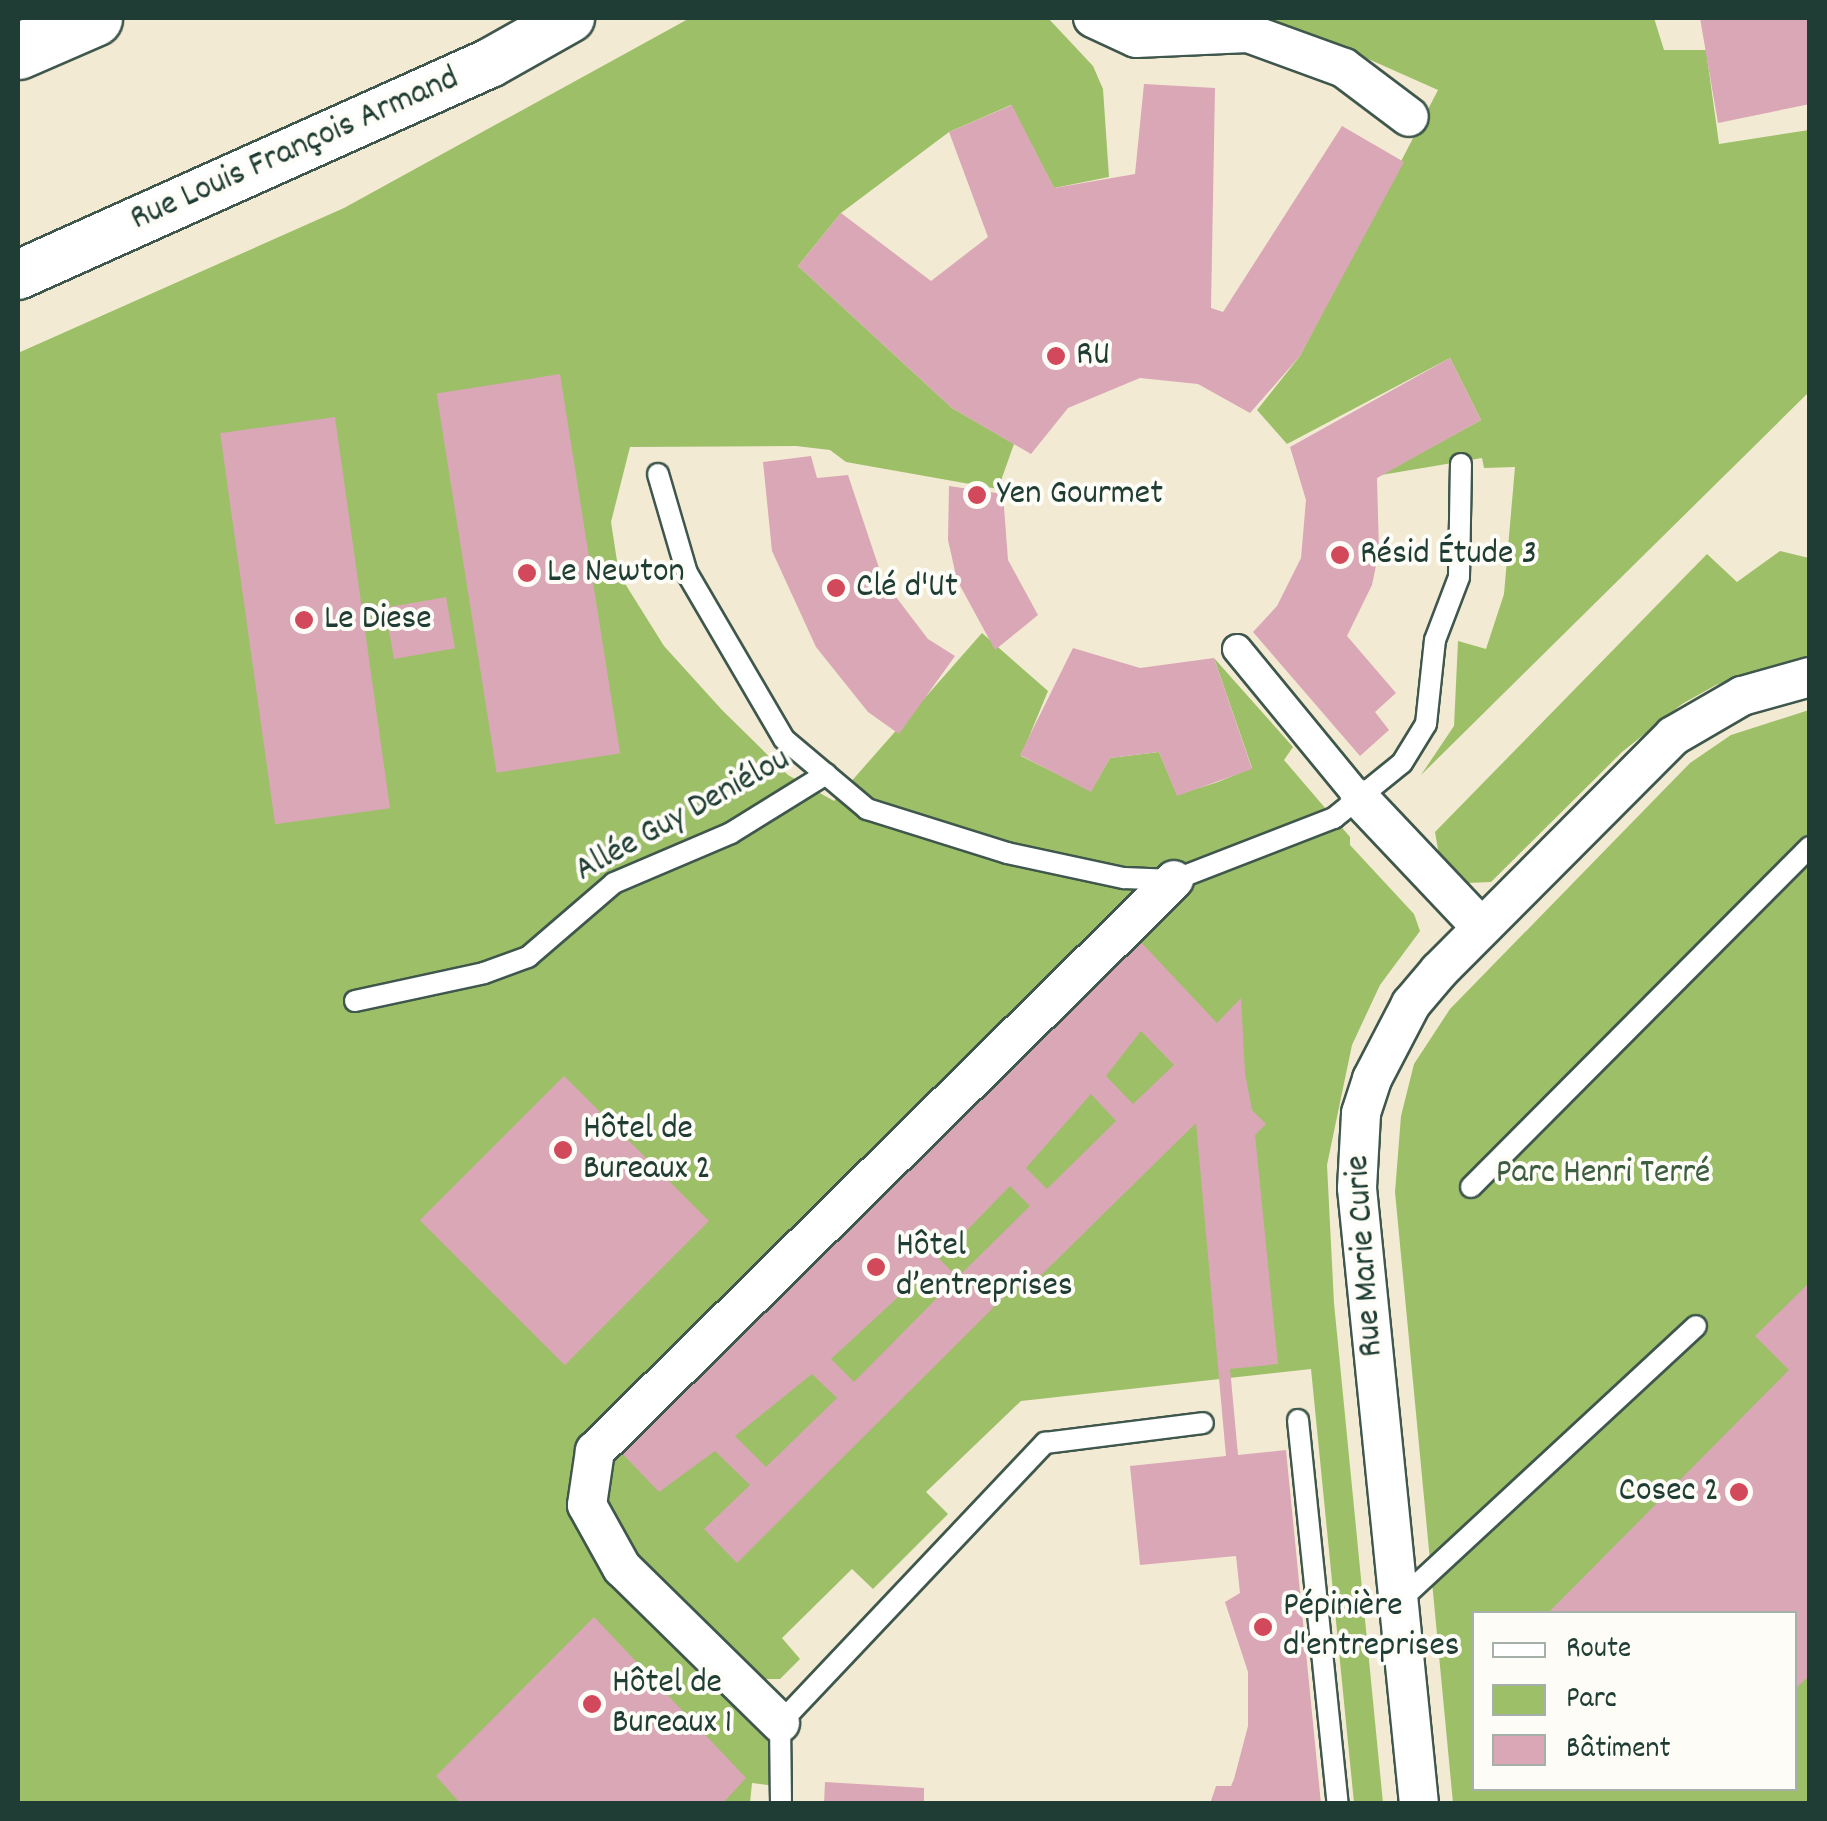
<!DOCTYPE html>
<meta charset="utf-8">
<style>
body{margin:0}
#map{position:relative;width:1827px;height:1821px;overflow:hidden;background:#f3ead3;font-family:Dekko,sans-serif}
div>[style]{position:absolute}
[style*='--x']{left:calc(var(--x)*1px);top:calc(var(--y)*1px);width:calc(var(--w)*1px);rotate:calc(var(--a)*1deg)}
.green>*{inset:0;background:#9dbf68}
.building>*{inset:0;background:#d9a7b6;transform-origin:0 0}
.roads{filter:drop-shadow(2px 0 #3f574c) drop-shadow(-2px 0 #3f574c) drop-shadow(0 2px #3f574c) drop-shadow(0 -2px #3f574c)}
.service>*{height:20px;margin:-10px;padding:0 10px;transform-origin:10px;border-radius:10px;background:#fff}
.pedestrian>*{height:28px;margin:-14px;padding:0 14px;transform-origin:14px;border-radius:14px;background:#fff}
.minor>*{height:38px;margin:-19px;padding:0 19px;transform-origin:19px;border-radius:19px;background:#fff}
.tertiary>*{height:48px;margin:-24px;padding:0 24px;transform-origin:24px;border-radius:24px;background:#fff}
.primary>*{height:55px;margin:-27.5px;padding:0 27.5px;transform-origin:27.5px;border-radius:27.5px;background:#fff}
.dots>*{width:28px;height:28px;translate:-50% -50%;box-sizing:border-box;border:5px solid #fdfcf7;border-radius:50%}
span{translate:-50% -50%;white-space:nowrap;text-align:center;line-height:1.15;-webkit-text-stroke:8px #fdfcf7;paint-order:stroke}
.street-label{font-size:35px;color:#1f3d34}
.poi-label{font-size:35px;color:#1f3d34}
.left{translate:0 -50%;text-align:left}
.right{translate:-100% -50%;text-align:right}
.park-label{font-size:35px;color:#3e5e41}
.frame{position:absolute;inset:0;border:20px solid #1f3d34;pointer-events:none}
.legend{position:absolute;left:1472px;top:1611px;width:325px;height:180px;box-sizing:border-box;background:#fdfcf7;border:2px solid #a4b0a9;margin:0;padding:12px 18px;list-style:none;font-size:30px;color:#1f3d34}
.legend li{display:flex;align-items:center;gap:20px;height:50px}
.legend b{width:50px;border:2px solid #a4b0a9}
</style>
<div id="map">
<div class="green">
<i style="clip-path:polygon(690px 18px,1048px 18px,1093px 66px,1103px 89px,1109px 177px,1054px 188px,1011px 105px,949px 132px,841px 213px,798px 266px,952px 408px,1014px 444px,998px 489px,846px 462px,830px 450px,796px 446px,630px 447px,611px 522px,619px 574px,664px 646px,722px 710px,788px 775px,834px 801px,982px 633px,1048px 691px,1021px 756px,1091px 791px,1110px 758px,1159px 752px,1177px 795px,1218px 782px,1252px 768px,1214px 658px,1293px 747px,1284px 760px,1350px 837px,1350px 845px,1414px 914px,1420px 931px,1380px 985px,1352px 1045px,1327px 1165px,1334px 1303px,1383px 1803px,1354px 1803px,1311px 1369px,1021px 1401px,926px 1492px,948px 1514px,873px 1589px,852px 1569px,782px 1638px,800px 1659px,780px 1679px,760px 1679px,775px 1786px,752px 1783px,750px 1803px,18px 1803px,18px 353px,344px 208px)"></i>
<i style="clip-path:polygon(1248px 18px,1654px 18px,1664px 50px,1706px 50px,1719px 144px,1809px 130px,1809px 392px,1421px 775px,1454px 726px,1458px 641px,1486px 649px,1504px 594px,1515px 467px,1484px 468px,1482px 458px,1381px 475px,1481px 420px,1450px 358px,1287px 444px,1257px 410px,1300px 356px,1438px 90px,1312px 34px)"></i>
<i style="clip-path:polygon(1780px 551px,1809px 558px,1809px 656px,1716px 685px,1682px 704px,1622px 752px,1491px 882px,1467px 883px,1439px 855px,1435px 832px,1707px 554px,1737px 582px)"></i>
<i style="clip-path:polygon(evenodd,1809px 710px,1809px 1803px,1453px 1803px,1395px 1192px,1401px 1116px,1414px 1064px,1450px 1009px,1690px 763px,1731px 735px,1809px 710px,1474px 1614px,1794px 1614px,1794px 1788px,1474px 1788px,1474px 1614px)"></i>
</div>
<div class="building">
<i style="clip-path:polygon(1700px 18px,1810px 20px,1810px 104px,1718px 123px)"></i>
<i style="clip-path:polygon(1144px 84px,1215px 88px,1211px 308px,1223px 312px,1342px 126px,1404px 162px,1300px 356px,1250px 413px,1198px 384px,1140px 378px,1068px 408px,1031px 454px,952px 408px,798px 266px,841px 213px,931px 281px,988px 237px,949px 132px,1012px 105px,1054px 188px,1135px 174px)"></i>
<i style="clip-path:polygon(1450px 358px,1481px 420px,1377px 478px,1379px 551px,1372px 585px,1347px 636px,1396px 693px,1375px 712px,1389px 730px,1360px 756px,1253px 632px,1277px 606px,1301px 558px,1306px 500px,1290px 447px)"></i>
<i style="left:560px;top:374px;width:384px;height:125px;rotate:81deg"></i>
<i style="left:335px;top:417px;width:395px;height:116px;rotate:82deg"></i>
<i style="clip-path:polygon(811px 456px,817px 478px,848px 475px,883px 580px,928px 639px,955px 656px,899px 734px,868px 712px,816px 647px,772px 551px,763px 462px)"></i>
<i style="clip-path:polygon(949px 486px,1003px 494px,1008px 560px,1038px 615px,995px 650px,957px 580px,948px 540px)"></i>
<i style="left:446px;top:597px;width:52px;height:62px;rotate:80deg"></i>
<i style="clip-path:polygon(1073px 648px,1140px 668px,1214px 658px,1252px 769px,1177px 796px,1159px 752px,1110px 758px,1091px 792px,1020px 755px)"></i>
<i style="clip-path:polygon(evenodd,1137px 938px,1217px 1023px,1241px 998px,1245px 1073px,1252px 1110px,1266px 1124px,1255px 1135px,1278px 1364px,1230px 1369px,1231px 1379px,1238px 1455px,1286px 1450px,1321px 1804px,1210px 1804px,1216px 1786px,1231px 1786px,1234px 1779px,1248px 1726px,1248px 1672px,1225px 1602px,1240px 1593px,1236px 1556px,1140px 1565px,1130px 1466px,1226px 1456px,1196px 1123px,1023px 1293px,1016px 1285px,737px 1563px,704px 1529px,750px 1485px,715px 1451px,659px 1492px,619px 1450px,1137px 938px,1141px 1031px,1174px 1065px,1133px 1104px,1106px 1076px,1141px 1031px,1137px 938px,1091px 1094px,1116px 1121px,1047px 1189px,1026px 1168px,1091px 1094px,1137px 938px,1010px 1186px,1030px 1206px,958px 1277px,939px 1259px,1010px 1186px,1137px 938px,921px 1276px,941px 1294px,854px 1382px,831px 1359px,921px 1276px,1137px 938px,812px 1374px,837px 1398px,766px 1467px,735px 1436px,812px 1374px)"></i>
<i style="left:564px;top:1076px;width:205px;height:204px;rotate:45deg"></i>
<i style="clip-path:polygon(1810px 1282px,1810px 1675px,1794px 1690px,1794px 1614px,1547px 1614px,1789px 1370px,1755px 1336px)"></i>
<i style="clip-path:polygon(594px 1617px,746px 1778px,722px 1804px,461px 1804px,436px 1776px)"></i>
<i style="clip-path:polygon(825px 1782px,924px 1788px,924px 1804px,824px 1804px)"></i>
</div>
<div class="roads">
<div class="service">
<i style="--x:658;--y:474;--w:103;--a:73.7"></i>
<i style="--x:687;--y:573;--w:192;--a:59.7"></i>
<i style="--x:784;--y:739;--w:109;--a:40.1"></i>
<i style="--x:867;--y:809;--w:147;--a:17.4"></i>
<i style="--x:1007;--y:853;--w:120;--a:12.1"></i>
<i style="--x:1124;--y:878;--w:50;--a:2.3"></i>
<i style="--x:1174;--y:880;--w:172;--a:-21.2"></i>
<i style="--x:1334;--y:818;--w:87;--a:-39"></i>
<i style="--x:1402;--y:763;--w:46;--a:-58.4"></i>
<i style="--x:1426;--y:724;--w:84;--a:-83.9"></i>
<i style="--x:1435;--y:640;--w:67;--a:-69.1"></i>
<i style="--x:1459;--y:577;--w:113;--a:-89"></i>
<i style="--x:355;--y:1001;--w:132;--a:-12.2"></i>
<i style="--x:484;--y:973;--w:47;--a:-20"></i>
<i style="--x:528;--y:957;--w:113;--a:-40.7"></i>
<i style="--x:614;--y:883;--w:127;--a:-23.1"></i>
<i style="--x:731;--y:833;--w:112;--a:-31.8"></i>
<i style="--x:1471;--y:1187;--w:480;--a:-45.1"></i>
<i style="--x:1298;--y:1420;--w:386;--a:84.1"></i>
<i style="--x:1398;--y:1602;--w:406;--a:-42.8"></i>
<i style="--x:781;--y:1804;--w:81;--a:-90.7"></i>
<i style="--x:780;--y:1723;--w:386;--a:-46.6"></i>
<i style="--x:1045;--y:1443;--w:159;--a:-7.2"></i>
</div>
<div class="pedestrian">
<i style="--x:1237;--y:649;--w:194;--a:50.6"></i>
</div>
<div class="minor">
<i style="--x:1093;--y:18;--w:47;--a:24.9"></i>
<i style="--x:1136;--y:38;--w:112;--a:-2.6"></i>
<i style="--x:1248;--y:33;--w:102;--a:20"></i>
<i style="--x:1344;--y:68;--w:81;--a:37"></i>
<i style="--x:1360;--y:799;--w:176;--a:46.6"></i>
<i style="--x:780;--y:1723;--w:221;--a:-135.5"></i>
<i style="--x:622;--y:1568;--w:72;--a:-119.1"></i>
<i style="--x:587;--y:1505;--w:55;--a:-81.6"></i>
<i style="--x:595;--y:1451;--w:813;--a:-44.6"></i>
<i style="--x:1419;--y:1804;--w:619;--a:-95.75"></i>
<i style="--x:1357;--y:1188;--w:75;--a:-86.9"></i>
<i style="--x:1361;--y:1113;--w:36;--a:-72"></i>
<i style="--x:1372;--y:1079;--w:85;--a:-62.5"></i>
<i style="--x:1411;--y:1004;--w:43;--a:-49.7"></i>
<i style="--x:1439;--y:971;--w:332;--a:-45.1"></i>
<i style="--x:1673;--y:736;--w:80;--a:-30.1"></i>
<i style="--x:1742;--y:696;--w:71;--a:-15.6"></i>
</div>
<div class="tertiary">
<i style="--x:18;--y:275;--w:517;--a:-24.19"></i>
<i style="--x:490;--y:63;--w:92;--a:-29.4"></i>
</div>
<div class="primary">
<i style="--x:18;--y:51;--w:83;--a:-23.5"></i>
</div>
</div>
<div class="dots">
<i style="left:1056px;top:356px;background:#d1495b"></i>
<i style="left:977px;top:495px;background:#d1495b"></i>
<i style="left:1340px;top:555px;background:#d1495b"></i>
<i style="left:527px;top:573px;background:#d1495b"></i>
<i style="left:836px;top:588px;background:#d1495b"></i>
<i style="left:304px;top:620px;background:#d1495b"></i>
<i style="left:563px;top:1150px;background:#d1495b"></i>
<i style="left:876px;top:1267px;background:#d1495b"></i>
<i style="left:1739px;top:1492px;background:#d1495b"></i>
<i style="left:1263px;top:1627px;background:#d1495b"></i>
<i style="left:592px;top:1704px;background:#d1495b"></i>
</div>
<div class="street-label">
<span style="left:295px;top:150px;rotate:-24deg">Rue Louis François Armand</span>
<span style="left:683px;top:816px;rotate:-29deg">Allée Guy Deniélou</span>
<span style="left:1366px;top:1256px;rotate:-94deg">Rue Marie Curie</span>
</div>
<div class="poi-label">
<span class="left" style="left:1076px;top:356px">RU</span>
<span class="left" style="left:997px;top:495px">Yen Gourmet</span>
<span class="left" style="left:1360px;top:555px">Résid Étude 3</span>
<span class="left" style="left:547px;top:573px">Le Newton</span>
<span class="left" style="left:856px;top:588px">Clé d'Ut</span>
<span class="left" style="left:324px;top:620px">Le Diese</span>
<span class="left" style="left:583px;top:1150px">Hôtel de<br>Bureaux 2</span>
<span class="left" style="left:896px;top:1267px">Hôtel<br>d’entreprises</span>
<span class="right" style="left:1719px;top:1492px">Cosec 2</span>
<span class="left" style="left:1283px;top:1627px">Pépinière<br>d'entreprises</span>
<span class="left" style="left:612px;top:1704px">Hôtel de<br>Bureaux 1</span>
</div>
<div class="park-label">
<span style="left:1603px;top:1174px">Parc Henri Terré</span>
</div>
<div class="frame"></div>
<ul class="legend">
<li><b style="height:12px;background:#fff"></b>Route</li>
<li><b style="height:28px;background:#9dbf68"></b>Parc</li>
<li><b style="height:28px;background:#d9a7b6"></b>Bâtiment</li>
</ul>
</div>
